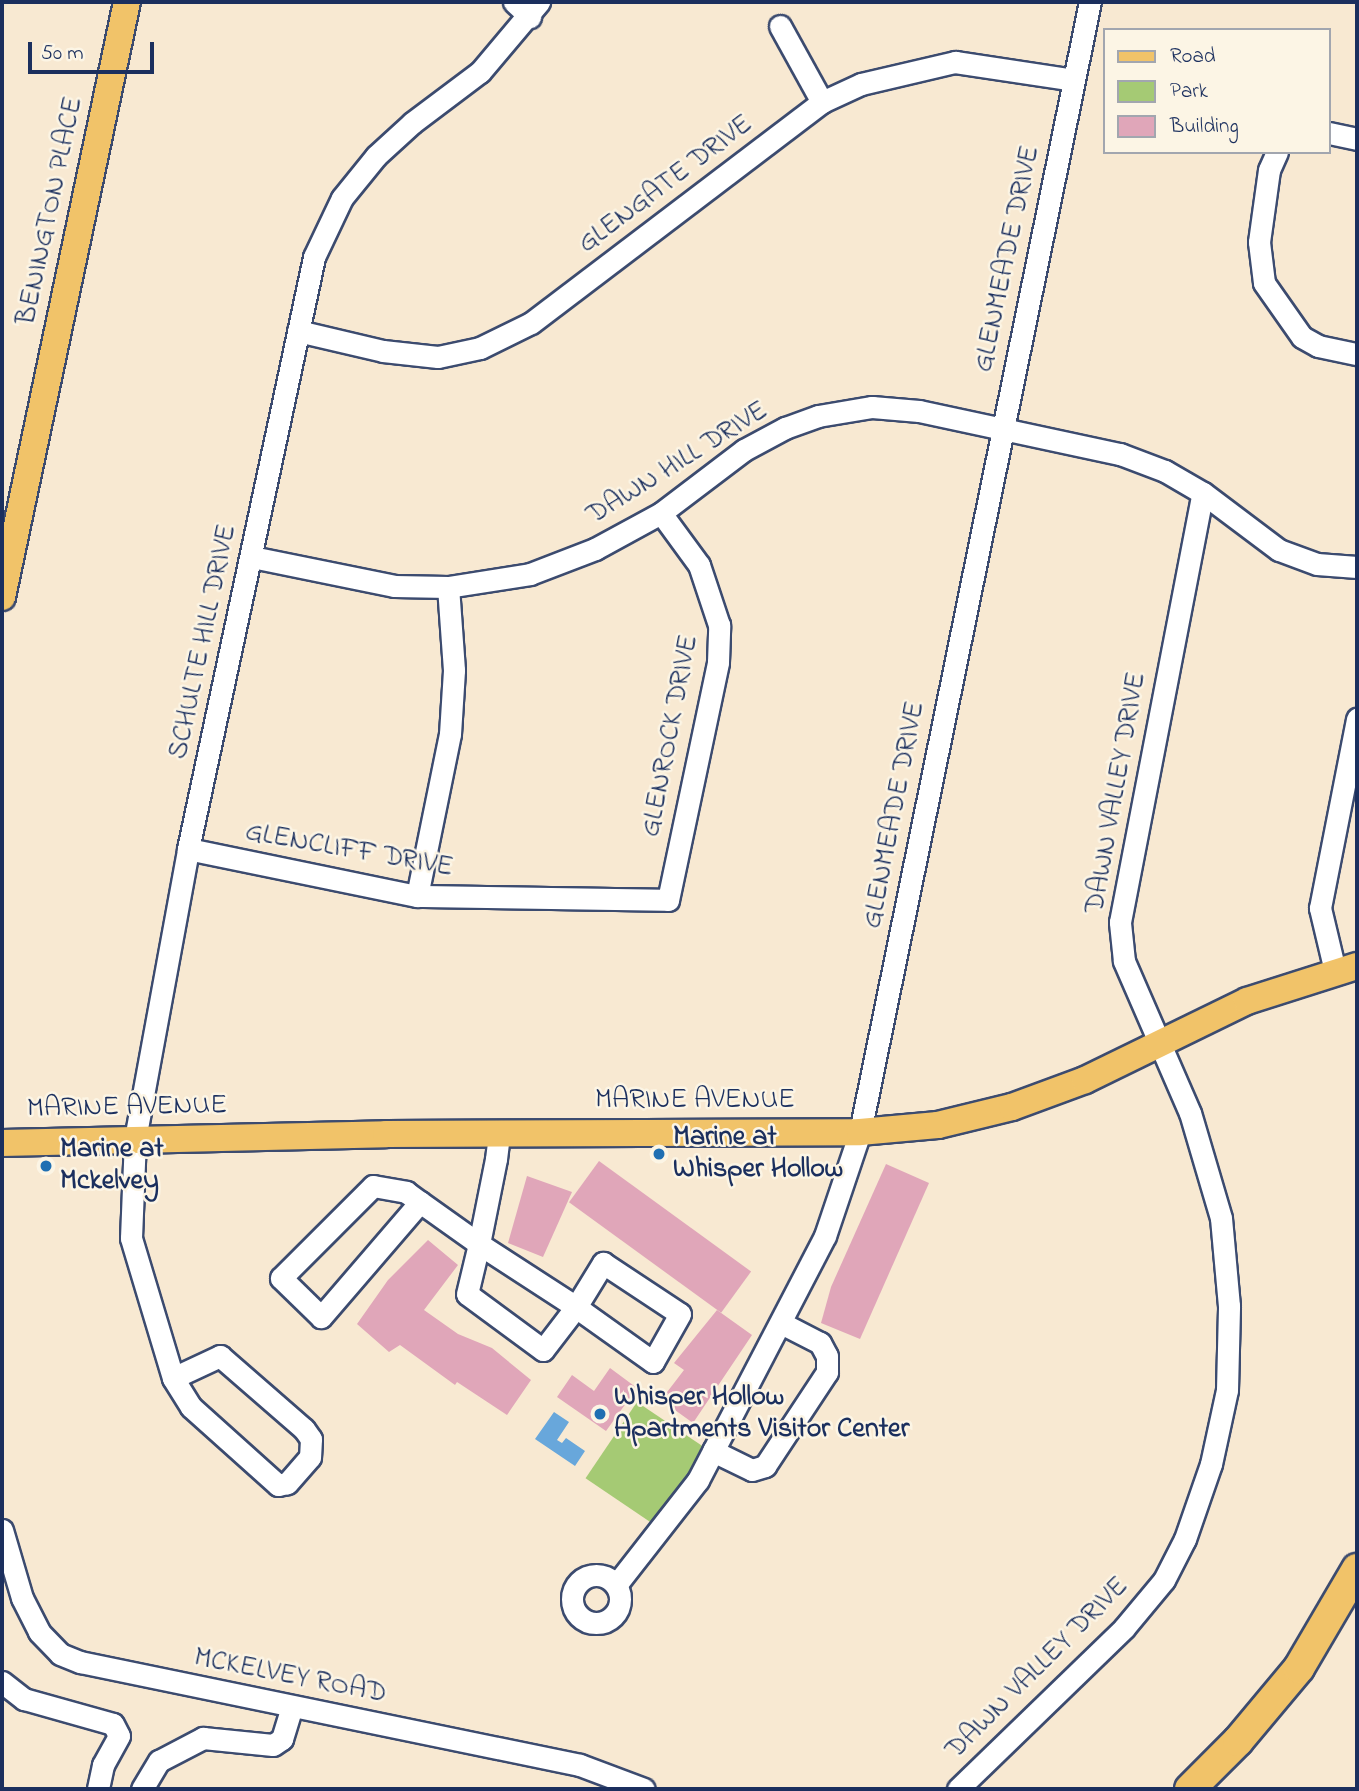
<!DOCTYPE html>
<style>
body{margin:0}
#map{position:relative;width:1359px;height:1791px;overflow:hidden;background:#f8e9d2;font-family:"Indie Flower",sans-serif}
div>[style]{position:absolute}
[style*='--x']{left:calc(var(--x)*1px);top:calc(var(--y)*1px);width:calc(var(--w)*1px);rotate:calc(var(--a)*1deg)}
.green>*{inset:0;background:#a5ca74;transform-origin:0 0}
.water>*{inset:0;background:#68a7db}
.building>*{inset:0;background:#e0a6b9;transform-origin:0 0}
.roads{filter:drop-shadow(2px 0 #3c4b6f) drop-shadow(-2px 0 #3c4b6f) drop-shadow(0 2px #3c4b6f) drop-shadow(0 -2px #3c4b6f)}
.minor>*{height:21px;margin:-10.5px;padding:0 10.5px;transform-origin:10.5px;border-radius:10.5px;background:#fff}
.minor>.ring{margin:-10.5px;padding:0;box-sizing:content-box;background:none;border:21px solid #fff;border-radius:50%}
.major>*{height:26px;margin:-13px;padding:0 13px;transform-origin:13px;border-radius:13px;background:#f1c369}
.highway>*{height:30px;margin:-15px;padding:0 15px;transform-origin:15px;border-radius:15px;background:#f1c369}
.dots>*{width:19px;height:19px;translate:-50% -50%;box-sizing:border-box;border:4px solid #fcf5e5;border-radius:50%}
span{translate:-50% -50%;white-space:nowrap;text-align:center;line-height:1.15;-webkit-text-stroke:5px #fcf5e5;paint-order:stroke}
.street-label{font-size:28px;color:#1b2f5e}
.poi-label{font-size:28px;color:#1b2f5e;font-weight:700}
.left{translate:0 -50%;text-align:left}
.frame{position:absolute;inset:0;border:4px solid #1b2f5e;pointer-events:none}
.legend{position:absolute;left:1103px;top:28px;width:228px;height:126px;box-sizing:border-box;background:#fcf5e5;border:2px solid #a2a6af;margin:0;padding:9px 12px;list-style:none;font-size:21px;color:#1b2f5e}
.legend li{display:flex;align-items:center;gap:14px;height:35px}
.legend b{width:35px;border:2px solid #a2a6af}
.scale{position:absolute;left:28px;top:42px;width:126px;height:32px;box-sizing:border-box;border:4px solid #1b2f5e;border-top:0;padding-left:9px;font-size:21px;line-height:24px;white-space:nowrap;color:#1b2f5e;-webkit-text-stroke:5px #fcf5e5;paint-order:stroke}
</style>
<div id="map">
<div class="green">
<i style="left:637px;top:1402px;width:82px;height:92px;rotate:34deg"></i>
</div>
<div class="water">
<i style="clip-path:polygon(554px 1412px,569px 1422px,557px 1440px,562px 1443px,566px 1438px,585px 1451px,575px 1466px,535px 1439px)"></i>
</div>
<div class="building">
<i style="left:599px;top:1161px;width:188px;height:51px;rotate:36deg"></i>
<i style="clip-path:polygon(886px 1164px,929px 1183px,860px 1339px,821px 1323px,831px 1287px)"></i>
<i style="clip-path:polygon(527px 1176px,572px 1192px,543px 1257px,508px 1243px)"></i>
<i style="clip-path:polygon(428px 1240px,458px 1265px,424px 1310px,458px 1334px,492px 1348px,531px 1380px,507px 1415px,457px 1382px,455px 1385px,400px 1345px,389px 1352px,357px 1324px,388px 1280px)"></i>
<i style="clip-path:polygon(717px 1310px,752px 1335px,693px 1423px,661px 1400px,684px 1370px,674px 1363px)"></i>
<i style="clip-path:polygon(610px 1368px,637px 1388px,606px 1431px,557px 1397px,572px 1375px,594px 1391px)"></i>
</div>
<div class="roads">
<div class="minor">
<i style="--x:514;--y:2;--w:22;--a:43"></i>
<i style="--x:780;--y:26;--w:87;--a:61.1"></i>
<i style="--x:1329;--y:133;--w:29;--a:12"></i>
<i style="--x:1277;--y:152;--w:20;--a:114"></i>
<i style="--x:1269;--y:170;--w:73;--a:97.9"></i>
<i style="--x:1259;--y:242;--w:41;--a:83"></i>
<i style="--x:1264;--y:283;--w:66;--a:54.9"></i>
<i style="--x:1302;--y:337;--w:18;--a:29"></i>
<i style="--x:1318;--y:346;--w:40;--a:12"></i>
<i style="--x:298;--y:331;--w:87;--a:13.2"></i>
<i style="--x:383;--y:351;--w:55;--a:6.2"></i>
<i style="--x:438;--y:357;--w:43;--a:-12.1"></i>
<i style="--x:480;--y:348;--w:57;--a:-26.1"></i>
<i style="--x:531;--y:323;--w:365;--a:-37.2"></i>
<i style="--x:822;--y:102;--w:43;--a:-24.8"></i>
<i style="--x:861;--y:84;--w:97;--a:-13.2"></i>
<i style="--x:955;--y:62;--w:120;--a:8.6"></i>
<i style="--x:252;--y:557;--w:145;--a:11.5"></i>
<i style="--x:394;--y:586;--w:54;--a:1.1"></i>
<i style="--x:448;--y:587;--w:83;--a:-9"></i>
<i style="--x:530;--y:574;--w:70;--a:-21"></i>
<i style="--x:595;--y:549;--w:75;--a:-28.6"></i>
<i style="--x:661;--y:513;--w:104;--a:-37.2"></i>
<i style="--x:744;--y:450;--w:47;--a:-28.2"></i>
<i style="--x:785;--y:428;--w:35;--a:-20"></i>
<i style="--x:818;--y:416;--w:55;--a:-9.5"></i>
<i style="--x:872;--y:407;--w:47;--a:4.9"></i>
<i style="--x:919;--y:411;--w:206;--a:12.1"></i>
<i style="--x:1120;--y:454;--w:48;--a:20.7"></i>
<i style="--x:1165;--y:471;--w:44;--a:30.1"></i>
<i style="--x:1203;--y:493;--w:95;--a:36.9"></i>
<i style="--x:1279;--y:550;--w:40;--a:20.2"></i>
<i style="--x:1317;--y:564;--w:40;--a:4.3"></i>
<i style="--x:188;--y:849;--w:234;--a:11.6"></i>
<i style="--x:417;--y:896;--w:251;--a:0.9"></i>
<i style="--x:668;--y:900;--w:243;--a:-78.1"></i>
<i style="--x:718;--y:662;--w:37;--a:-88"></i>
<i style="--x:719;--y:625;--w:63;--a:-108.4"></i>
<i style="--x:699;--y:565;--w:64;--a:-126.2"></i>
<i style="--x:417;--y:896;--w:165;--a:-78.5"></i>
<i style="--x:450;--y:734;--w:64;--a:-86.4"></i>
<i style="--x:454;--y:670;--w:83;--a:-94.1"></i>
<i style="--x:1335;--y:971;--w:65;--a:-103.4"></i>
<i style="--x:1320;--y:908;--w:193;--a:-78.9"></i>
<i style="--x:420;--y:1202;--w:152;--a:130.7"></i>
<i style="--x:321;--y:1317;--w:56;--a:-135.7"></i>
<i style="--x:281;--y:1278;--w:130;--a:-45"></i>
<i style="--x:373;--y:1186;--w:34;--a:10"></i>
<i style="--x:406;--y:1192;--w:17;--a:36"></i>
<i style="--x:420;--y:1202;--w:72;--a:35.4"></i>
<i style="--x:479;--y:1244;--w:116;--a:33"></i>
<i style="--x:576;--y:1307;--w:52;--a:-58.5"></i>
<i style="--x:603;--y:1263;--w:92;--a:33.5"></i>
<i style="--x:680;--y:1314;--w:55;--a:119.4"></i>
<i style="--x:653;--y:1362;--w:95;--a:-144.5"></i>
<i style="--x:576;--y:1307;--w:54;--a:127.5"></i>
<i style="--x:543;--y:1350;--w:94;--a:-143.6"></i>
<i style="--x:467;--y:1294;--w:51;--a:-76.5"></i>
<i style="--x:479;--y:1244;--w:87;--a:-78.7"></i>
<i style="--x:496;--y:1159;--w:26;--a:-83"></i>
<i style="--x:173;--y:1378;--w:52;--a:-25.1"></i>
<i style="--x:220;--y:1356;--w:111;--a:41"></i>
<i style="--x:304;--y:1429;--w:12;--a:55"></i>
<i style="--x:311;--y:1439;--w:18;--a:93"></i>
<i style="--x:310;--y:1457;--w:35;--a:131"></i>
<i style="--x:287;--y:1483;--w:9;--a:167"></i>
<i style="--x:278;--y:1485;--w:117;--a:-138.1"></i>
<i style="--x:191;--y:1407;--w:34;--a:-122"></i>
<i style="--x:173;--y:1378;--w:146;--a:-106.7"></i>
<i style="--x:131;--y:1238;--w:99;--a:-87.7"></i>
<i style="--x:135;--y:1139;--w:295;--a:-79.6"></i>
<i style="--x:188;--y:849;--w:605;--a:-77.98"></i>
<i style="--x:314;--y:257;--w:65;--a:-64.6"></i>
<i style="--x:342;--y:198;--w:54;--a:-51"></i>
<i style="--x:376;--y:156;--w:49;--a:-42.5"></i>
<i style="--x:412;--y:123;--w:85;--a:-36.9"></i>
<i style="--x:480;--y:72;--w:92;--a:-49.9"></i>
<i style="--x:713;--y:1451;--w:43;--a:26"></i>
<i style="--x:752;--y:1470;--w:14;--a:-17"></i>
<i style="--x:765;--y:1466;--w:113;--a:-56.6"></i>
<i style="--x:827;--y:1372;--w:16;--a:-90"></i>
<i style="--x:827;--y:1356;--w:15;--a:-118"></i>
<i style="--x:820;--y:1343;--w:44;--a:-152.9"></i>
<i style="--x:2;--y:1530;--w:71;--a:73.6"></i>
<i style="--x:22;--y:1598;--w:38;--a:63"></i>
<i style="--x:39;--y:1632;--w:30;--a:46"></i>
<i style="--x:60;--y:1654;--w:22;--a:22"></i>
<i style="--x:80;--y:1662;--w:510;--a:11.64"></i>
<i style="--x:580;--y:1765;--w:68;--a:20.6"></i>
<i class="ring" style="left:572px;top:1575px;width:27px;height:27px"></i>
<i style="--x:616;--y:1585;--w:133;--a:-52"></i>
<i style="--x:698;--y:1480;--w:275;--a:-62.5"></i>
<i style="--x:825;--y:1236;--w:110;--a:-71.4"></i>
<i style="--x:860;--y:1132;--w:1153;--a:-78.5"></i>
<i style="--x:2;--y:1682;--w:28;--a:38"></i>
<i style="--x:24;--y:1699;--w:92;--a:15.7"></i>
<i style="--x:113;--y:1724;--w:13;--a:63"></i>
<i style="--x:119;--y:1736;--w:33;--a:119"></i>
<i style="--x:103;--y:1765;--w:25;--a:102"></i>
<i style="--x:142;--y:1789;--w:33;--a:-59"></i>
<i style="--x:159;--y:1761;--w:50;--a:-27.6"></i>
<i style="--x:203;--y:1738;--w:70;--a:5.7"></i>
<i style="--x:273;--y:1745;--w:11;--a:-34"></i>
<i style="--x:282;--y:1739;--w:34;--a:-73"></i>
<i style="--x:958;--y:1789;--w:231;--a:-44.1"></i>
<i style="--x:1124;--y:1628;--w:62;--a:-50.2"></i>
<i style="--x:1164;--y:1580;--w:46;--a:-62.9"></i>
<i style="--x:1185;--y:1539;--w:79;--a:-70.9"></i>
<i style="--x:1211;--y:1464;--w:76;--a:-77.8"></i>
<i style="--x:1227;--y:1390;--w:84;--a:-88.6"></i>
<i style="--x:1229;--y:1306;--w:88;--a:-95.2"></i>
<i style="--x:1221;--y:1218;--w:109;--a:-106.4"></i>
<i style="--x:1190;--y:1113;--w:166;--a:-113.5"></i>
<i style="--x:1124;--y:961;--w:39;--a:-96"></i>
<i style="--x:1120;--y:922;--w:437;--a:-79.1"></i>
</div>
<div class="major">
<i style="--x:2;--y:597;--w:608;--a:-78.14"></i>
<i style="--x:2;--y:1143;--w:384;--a:-1.3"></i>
<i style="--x:386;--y:1134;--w:474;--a:-0.2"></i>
<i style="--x:860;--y:1132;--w:78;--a:-5.1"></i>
<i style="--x:938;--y:1125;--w:76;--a:-13.7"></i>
<i style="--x:1012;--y:1107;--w:78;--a:-20.3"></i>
<i style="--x:1085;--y:1080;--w:180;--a:-26"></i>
<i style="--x:1247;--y:1001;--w:115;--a:-17.7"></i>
</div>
<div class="highway">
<i style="--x:1190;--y:1789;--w:68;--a:-45"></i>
<i style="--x:1238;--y:1741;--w:95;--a:-50.1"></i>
<i style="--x:1299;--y:1668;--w:115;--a:-59.6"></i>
</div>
</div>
<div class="dots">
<i style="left:659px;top:1154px;background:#1f6fb2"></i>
<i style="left:46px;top:1166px;background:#1f6fb2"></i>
<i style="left:600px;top:1414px;background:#1f6fb2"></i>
</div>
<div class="street-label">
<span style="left:666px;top:185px;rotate:-37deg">GLENGATE DRIVE</span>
<span style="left:51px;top:211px;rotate:-78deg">BENINGTON PLACE</span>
<span style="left:1008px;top:259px;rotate:-78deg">GLENMEADE DRIVE</span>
<span style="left:678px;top:464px;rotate:-32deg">DAWN HILL DRIVE</span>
<span style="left:204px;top:642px;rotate:-78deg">SCHULTE HILL DRIVE</span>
<span style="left:671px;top:736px;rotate:-79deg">GLENROCK DRIVE</span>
<span style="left:1117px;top:793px;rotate:-80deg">DAWN VALLEY DRIVE</span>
<span style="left:895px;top:815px;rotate:-79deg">GLENMEADE DRIVE</span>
<span style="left:349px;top:851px;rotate:10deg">GLENCLIFF DRIVE</span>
<span style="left:695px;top:1101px">MARINE AVENUE</span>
<span style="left:127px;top:1108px;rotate:-1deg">MARINE AVENUE</span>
<span style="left:1038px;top:1669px;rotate:-45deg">DAWN VALLEY DRIVE</span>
<span style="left:290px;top:1677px;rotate:11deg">MCKELVEY ROAD</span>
</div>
<div class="poi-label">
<span class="left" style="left:673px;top:1154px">Marine at<br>Whisper Hollow</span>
<span class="left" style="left:60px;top:1166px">Marine at<br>Mckelvey</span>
<span class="left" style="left:614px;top:1414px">Whisper Hollow<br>Apartments Visitor Center</span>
</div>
<div class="frame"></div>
<ul class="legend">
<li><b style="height:9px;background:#f1c369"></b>Road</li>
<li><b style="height:19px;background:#a5ca74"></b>Park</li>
<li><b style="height:19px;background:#e0a6b9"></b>Building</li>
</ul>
<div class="scale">50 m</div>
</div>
